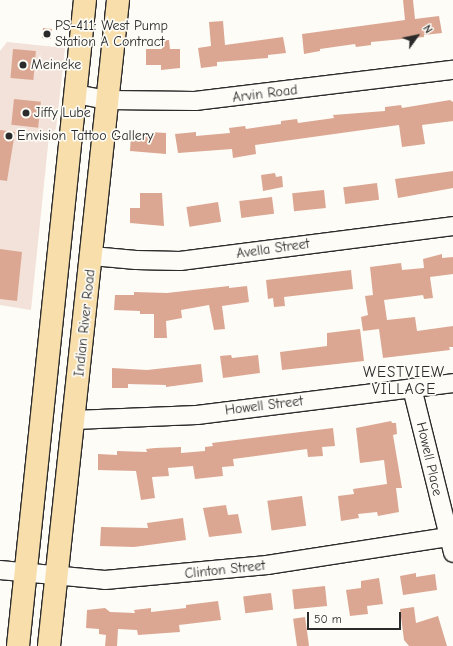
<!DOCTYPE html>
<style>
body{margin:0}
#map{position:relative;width:453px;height:646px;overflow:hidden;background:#fdfcf7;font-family:"Comic Neue",sans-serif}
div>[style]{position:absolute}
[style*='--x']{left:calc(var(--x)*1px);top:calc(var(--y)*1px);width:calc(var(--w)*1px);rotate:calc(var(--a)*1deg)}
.built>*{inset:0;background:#f3e2d9}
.building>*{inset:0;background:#dca792;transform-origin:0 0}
.roads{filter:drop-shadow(1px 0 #2b2b2b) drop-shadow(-1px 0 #2b2b2b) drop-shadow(0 1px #2b2b2b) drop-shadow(0 -1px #2b2b2b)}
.minor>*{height:18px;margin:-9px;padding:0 9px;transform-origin:9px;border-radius:9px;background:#fdfcf7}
.major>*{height:22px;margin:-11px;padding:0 11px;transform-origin:11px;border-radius:11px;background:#f8deab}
.dots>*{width:11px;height:11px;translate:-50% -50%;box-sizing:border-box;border:2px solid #fdfcf7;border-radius:50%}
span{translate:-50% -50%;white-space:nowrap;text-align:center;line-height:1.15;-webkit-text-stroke:3.5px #fdfcf7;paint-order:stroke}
.poi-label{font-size:14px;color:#2b2b2b}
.left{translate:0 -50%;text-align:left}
.street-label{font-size:14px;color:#2b2b2b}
.neighbourhood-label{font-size:15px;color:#2b2b2b;letter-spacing:1px}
.north{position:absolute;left:397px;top:16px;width:40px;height:40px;-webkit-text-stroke:3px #fdfcf7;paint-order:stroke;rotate:57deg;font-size:11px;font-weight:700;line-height:16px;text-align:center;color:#2b2b2b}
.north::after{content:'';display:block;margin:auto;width:14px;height:18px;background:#2b2b2b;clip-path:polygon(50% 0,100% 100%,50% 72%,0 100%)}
.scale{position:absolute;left:307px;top:612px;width:94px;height:18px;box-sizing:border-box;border:2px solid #2b2b2b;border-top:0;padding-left:5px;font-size:12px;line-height:14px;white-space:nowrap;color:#2b2b2b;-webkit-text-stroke:3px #fdfcf7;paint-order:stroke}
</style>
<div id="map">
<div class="built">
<i style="clip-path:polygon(7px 42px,65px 48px,56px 129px,49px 136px,31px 310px,0 305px,0 51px)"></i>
</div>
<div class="building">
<i style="clip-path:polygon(403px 0,413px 0,415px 19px,439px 16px,442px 33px,424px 35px,424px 37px,371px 42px,371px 45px,356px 47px,355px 44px,320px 49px,320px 51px,304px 54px,302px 34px,405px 20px)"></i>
<i style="clip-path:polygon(223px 21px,225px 45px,283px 37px,286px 53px,268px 55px,268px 58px,217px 62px,217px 66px,201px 68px,198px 48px,211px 46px,209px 22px)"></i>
<i style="left:43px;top:28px;width:9px;height:10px;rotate:6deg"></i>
<i style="clip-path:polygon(162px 40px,169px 40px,170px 49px,180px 49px,180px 68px,161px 70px,161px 65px,146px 65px,146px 49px,162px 49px)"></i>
<i style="left:13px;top:49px;width:23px;height:29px;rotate:5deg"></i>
<i style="left:14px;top:99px;width:27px;height:26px;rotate:6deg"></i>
<i style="clip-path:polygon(450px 100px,453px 102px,453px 121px,422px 125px,425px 144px,402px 147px,399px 125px,255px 145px,256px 154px,233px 158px,232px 149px,178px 153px,175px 134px,196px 132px,196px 136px,230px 133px,229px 128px,245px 126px,246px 129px,281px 124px,281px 121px,297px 119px,298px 123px,334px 118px,333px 115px,385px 111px,385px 107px,401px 105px,402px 108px)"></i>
<i style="clip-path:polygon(0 130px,15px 132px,7px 181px,0 180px)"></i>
<i style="clip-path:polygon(151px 132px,166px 133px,166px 154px,130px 151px,131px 135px,151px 136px)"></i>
<i style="clip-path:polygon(453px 171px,453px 188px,398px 198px,395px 179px)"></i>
<i style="clip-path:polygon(275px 173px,276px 177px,282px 176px,283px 187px,263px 191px,261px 175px)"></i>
<i style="left:377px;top:183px;width:17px;height:34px;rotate:83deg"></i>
<i style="left:324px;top:190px;width:18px;height:32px;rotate:84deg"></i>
<i style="clip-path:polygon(140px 193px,162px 193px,164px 226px,130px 223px,130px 208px,140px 208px)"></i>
<i style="left:272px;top:197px;width:17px;height:33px;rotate:83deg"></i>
<i style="left:218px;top:202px;width:20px;height:32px;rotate:81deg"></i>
<i style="clip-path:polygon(0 249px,22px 252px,17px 301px,0 299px)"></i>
<i style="clip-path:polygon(442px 254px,442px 258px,453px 257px,453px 274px,430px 277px,433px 298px,424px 299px,423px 295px,384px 300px,387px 320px,415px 317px,417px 331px,453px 326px,453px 347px,449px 347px,450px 350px,383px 358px,379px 329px,363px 331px,361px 317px,368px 315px,365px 296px,373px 295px,370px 267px,401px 263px,402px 270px,424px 268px,423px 259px)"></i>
<i style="clip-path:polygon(351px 270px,353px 289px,284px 297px,285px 306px,274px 307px,273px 298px,268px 299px,266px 280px)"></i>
<i style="clip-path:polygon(229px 286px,229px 288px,247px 286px,249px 302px,222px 306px,225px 329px,214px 330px,209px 305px,181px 310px,182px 318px,166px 321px,167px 338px,154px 338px,154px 314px,140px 314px,140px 311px,114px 310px,115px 295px,134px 295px,134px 292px,167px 293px)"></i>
<i style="clip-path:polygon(360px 329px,364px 361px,282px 370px,280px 352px,327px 346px,327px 333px)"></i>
<i style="clip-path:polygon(231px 355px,232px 358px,258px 355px,260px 373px,223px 378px,220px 356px)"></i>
<i style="clip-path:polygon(201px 364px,203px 382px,166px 387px,166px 385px,128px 384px,128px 388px,112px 388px,112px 368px,147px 370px)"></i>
<i style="clip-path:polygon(391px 421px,392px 423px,396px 423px,397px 434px,393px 435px,402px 488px,396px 488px,399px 512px,378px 516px,377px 512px,358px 514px,359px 518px,341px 521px,338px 496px,354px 494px,353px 489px,387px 484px,384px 460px,360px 463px,356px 428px)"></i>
<i style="clip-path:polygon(333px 428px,335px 446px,322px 447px,323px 456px,308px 457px,307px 449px,233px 459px,234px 466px,222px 467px,223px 476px,195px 479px,193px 466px,168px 468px,169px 476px,152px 477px,155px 498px,141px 500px,136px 471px,98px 470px,98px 454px,117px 455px,117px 451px,147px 452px,146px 449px,155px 448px,181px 447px,181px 453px,205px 451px,205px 447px,213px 446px,212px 443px)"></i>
<i style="left:302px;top:496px;width:30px;height:35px;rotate:82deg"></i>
<i style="clip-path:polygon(226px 505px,228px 515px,238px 514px,242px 533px,209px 537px,203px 508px)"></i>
<i style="clip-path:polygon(183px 518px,186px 540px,134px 547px,100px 546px,101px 527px,148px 528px,147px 523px)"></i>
<i style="clip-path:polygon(416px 573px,416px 577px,435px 574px,437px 590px,403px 595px,400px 576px)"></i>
<i style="clip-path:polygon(379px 578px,383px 604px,367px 606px,368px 614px,350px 616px,346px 590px,361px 588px,361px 581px)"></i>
<i style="left:325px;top:586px;width:20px;height:33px;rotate:84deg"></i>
<i style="left:271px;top:593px;width:17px;height:28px;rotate:83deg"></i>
<i style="clip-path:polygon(218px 601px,221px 620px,179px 625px,180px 632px,138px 635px,137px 630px,118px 629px,117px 646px,105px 646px,106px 635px,99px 634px,99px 629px,86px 628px,87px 610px,105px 608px,110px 612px,135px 613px,134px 610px,151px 608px,151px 612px,186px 608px,186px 605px)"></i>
<i style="clip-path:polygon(414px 607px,416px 623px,438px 616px,447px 646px,409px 646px,404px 640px,400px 609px)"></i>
<i style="left:305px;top:617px;width:29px;height:12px;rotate:82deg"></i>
</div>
<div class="roads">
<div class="minor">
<i style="--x:76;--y:94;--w:33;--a:11"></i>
<i style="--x:108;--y:100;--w:87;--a:0.7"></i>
<i style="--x:195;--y:101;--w:260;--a:-6.9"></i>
<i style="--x:92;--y:256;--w:44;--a:5.2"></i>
<i style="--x:136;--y:260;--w:44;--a:1.3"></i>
<i style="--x:180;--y:261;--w:275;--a:-7.3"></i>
<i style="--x:412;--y:388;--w:170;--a:76"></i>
<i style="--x:74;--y:420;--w:123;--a:-2.3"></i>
<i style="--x:197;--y:415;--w:258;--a:-7.1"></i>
<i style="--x:0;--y:570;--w:105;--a:5.4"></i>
<i style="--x:105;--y:580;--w:163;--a:-5.3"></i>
<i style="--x:267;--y:565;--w:183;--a:-8.8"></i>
</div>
<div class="major">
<i style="--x:18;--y:646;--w:649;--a:-84.08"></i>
<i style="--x:49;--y:646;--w:650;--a:-83.9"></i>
</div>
</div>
<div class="dots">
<i style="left:47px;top:34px;background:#2b2b2b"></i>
<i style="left:23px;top:65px;background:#2b2b2b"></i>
<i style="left:26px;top:113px;background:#2b2b2b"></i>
<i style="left:9px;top:136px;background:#2b2b2b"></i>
</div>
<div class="poi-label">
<span class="left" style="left:55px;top:34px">PS-411: West Pump<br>Station A Contract</span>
<span class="left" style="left:31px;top:65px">Meineke</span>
<span class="left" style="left:34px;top:113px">Jiffy Lube</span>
<span class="left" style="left:17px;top:136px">Envision Tattoo Gallery</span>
</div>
<div class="street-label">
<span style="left:265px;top:94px;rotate:-7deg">Arvin Road</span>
<span style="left:273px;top:249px;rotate:-8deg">Avella Street</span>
<span style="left:85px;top:323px;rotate:-84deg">Indian River Road</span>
<span style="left:264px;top:406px;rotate:-7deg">Howell Street</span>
<span style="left:429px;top:459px;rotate:77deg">Howell Place</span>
<span style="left:225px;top:570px;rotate:-6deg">Clinton Street</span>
</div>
<div class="neighbourhood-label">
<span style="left:404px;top:381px">WESTVIEW<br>VILLAGE</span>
</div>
<div class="north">N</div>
<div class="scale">50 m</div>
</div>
